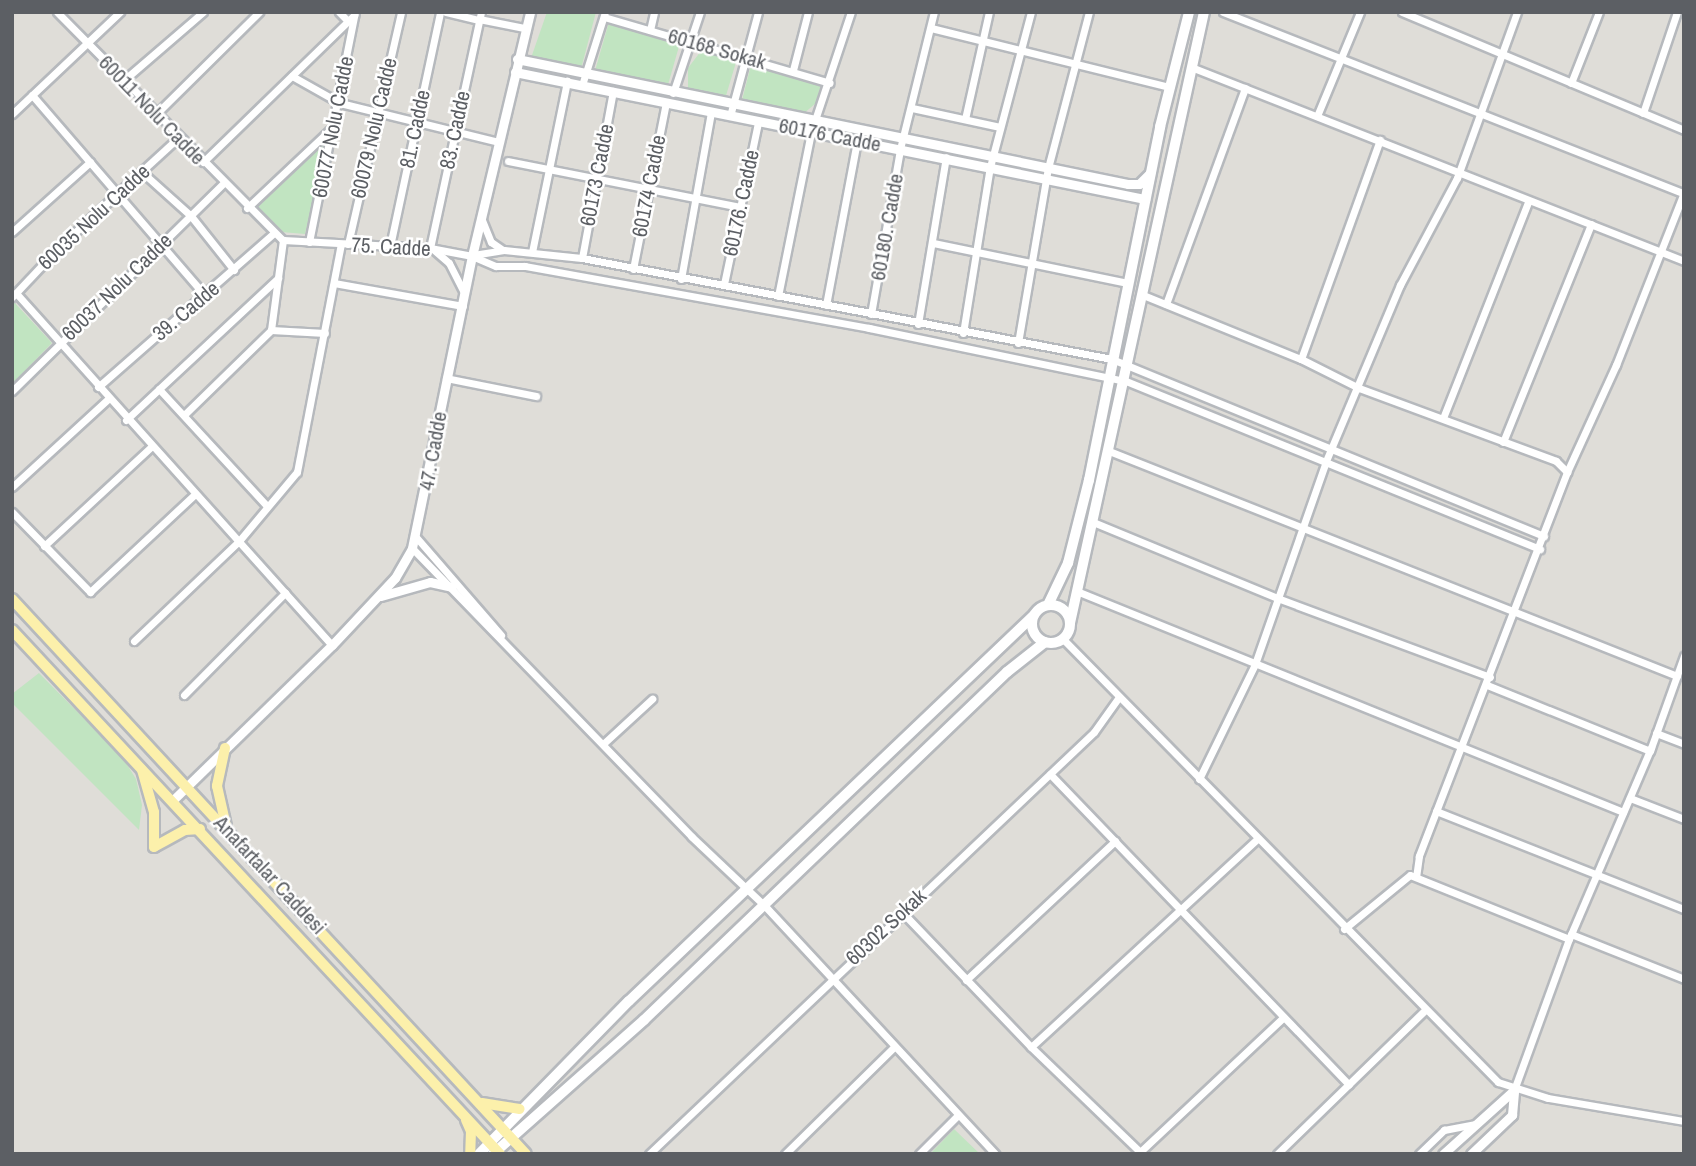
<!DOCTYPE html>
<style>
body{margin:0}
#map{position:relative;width:1696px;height:1166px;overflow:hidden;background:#eeece4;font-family:"Archivo Narrow",sans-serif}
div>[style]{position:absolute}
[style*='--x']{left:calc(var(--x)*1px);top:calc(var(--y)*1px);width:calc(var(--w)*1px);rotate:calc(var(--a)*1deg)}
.industrial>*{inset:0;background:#dfddd8;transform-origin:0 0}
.green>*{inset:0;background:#c1e4c1;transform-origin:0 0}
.roads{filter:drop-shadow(2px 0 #b6b9bd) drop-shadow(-2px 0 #b6b9bd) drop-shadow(0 2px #b6b9bd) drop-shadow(0 -2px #b6b9bd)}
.minor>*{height:7px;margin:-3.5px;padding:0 3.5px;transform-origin:3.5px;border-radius:3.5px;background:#fff}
.tertiary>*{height:9px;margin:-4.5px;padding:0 4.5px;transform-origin:4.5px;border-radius:4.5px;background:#fff}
.secondary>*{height:10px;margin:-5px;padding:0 5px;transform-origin:5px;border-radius:5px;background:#fff}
.secondary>.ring{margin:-5px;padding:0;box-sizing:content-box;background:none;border:10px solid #fff;border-radius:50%}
.primary>*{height:10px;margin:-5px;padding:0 5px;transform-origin:5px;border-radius:5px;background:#fcf0ab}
span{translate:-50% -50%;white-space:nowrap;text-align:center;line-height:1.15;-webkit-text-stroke:5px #fff;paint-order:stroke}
.street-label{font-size:21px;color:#5c5f64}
.frame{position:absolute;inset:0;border:14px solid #5c5f64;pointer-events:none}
</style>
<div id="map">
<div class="industrial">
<i style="left:12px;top:12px;width:1672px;height:1142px"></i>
</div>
<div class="green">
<i style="clip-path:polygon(547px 12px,596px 12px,581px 69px,531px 58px)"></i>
<i style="left:609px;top:22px;width:74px;height:50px;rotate:16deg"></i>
<i style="clip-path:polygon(701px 51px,737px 59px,725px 99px,688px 93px,688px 68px)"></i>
<i style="clip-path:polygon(751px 65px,821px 85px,816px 103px,802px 115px,742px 100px)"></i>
<i style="clip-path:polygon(329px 134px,305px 234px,281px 232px,256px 205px)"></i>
<i style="clip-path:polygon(14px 302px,52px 343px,12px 384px,12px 304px)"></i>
<i style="clip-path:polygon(39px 673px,123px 758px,136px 779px,142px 805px,139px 830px,12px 703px,12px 694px)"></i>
<i style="clip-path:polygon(954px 1129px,980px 1154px,930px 1154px)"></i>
</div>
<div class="roads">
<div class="minor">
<i style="--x:57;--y:12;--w:321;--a:45.3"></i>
<i style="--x:283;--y:240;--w:147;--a:3.1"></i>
<i style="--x:430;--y:248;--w:43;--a:10.8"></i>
<i style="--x:472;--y:256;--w:26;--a:23"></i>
<i style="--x:496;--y:266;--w:29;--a:0"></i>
<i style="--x:525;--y:266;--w:350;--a:10.2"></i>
<i style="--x:869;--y:328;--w:262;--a:11.7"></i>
<i style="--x:1126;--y:381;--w:447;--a:22.1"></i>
<i style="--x:339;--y:12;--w:13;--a:45"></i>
<i style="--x:446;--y:12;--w:34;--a:14"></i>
<i style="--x:1223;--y:12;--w:494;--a:21.5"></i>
<i style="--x:1402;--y:12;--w:306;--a:22.7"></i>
<i style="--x:604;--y:17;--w:235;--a:16.3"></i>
<i style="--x:479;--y:19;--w:46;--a:11.3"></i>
<i style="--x:931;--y:28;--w:246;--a:13.9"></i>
<i style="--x:650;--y:30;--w:18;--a:-77"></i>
<i style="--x:1191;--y:67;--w:530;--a:21.48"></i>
<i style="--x:793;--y:70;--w:60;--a:-75.5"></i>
<i style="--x:292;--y:76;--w:55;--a:29.4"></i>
<i style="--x:340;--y:103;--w:164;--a:13.8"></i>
<i style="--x:124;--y:80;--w:104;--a:-40.7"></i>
<i style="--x:1571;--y:83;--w:76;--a:-68.5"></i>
<i style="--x:582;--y:85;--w:77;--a:-72.5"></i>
<i style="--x:673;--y:93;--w:85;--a:-71.6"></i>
<i style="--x:32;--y:95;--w:263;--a:49.2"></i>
<i style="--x:912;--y:108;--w:90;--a:12.2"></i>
<i style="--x:157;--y:113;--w:144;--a:-44.7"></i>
<i style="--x:1643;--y:113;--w:107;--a:-71.4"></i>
<i style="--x:12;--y:114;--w:149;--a:-43.4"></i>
<i style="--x:730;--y:116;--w:108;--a:-74.9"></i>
<i style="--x:1317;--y:116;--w:113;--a:-67.5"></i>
<i style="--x:965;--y:119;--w:110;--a:-77.4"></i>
<i style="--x:508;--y:161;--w:237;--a:11.2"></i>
<i style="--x:203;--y:162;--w:211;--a:-44.2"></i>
<i style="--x:142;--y:172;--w:66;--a:41.9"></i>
<i style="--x:191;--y:216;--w:69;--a:51.5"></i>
<i style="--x:247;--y:208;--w:118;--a:-43.3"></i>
<i style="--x:482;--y:220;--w:24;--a:68"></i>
<i style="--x:491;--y:242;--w:14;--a:34"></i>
<i style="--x:12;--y:232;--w:105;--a:-41.9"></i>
<i style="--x:309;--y:242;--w:235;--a:-78.7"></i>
<i style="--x:933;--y:243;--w:199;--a:11.6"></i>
<i style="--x:348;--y:244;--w:238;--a:-77.1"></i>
<i style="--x:390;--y:246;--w:239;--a:-77.9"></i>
<i style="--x:430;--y:248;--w:241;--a:-77.8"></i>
<i style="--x:433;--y:249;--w:21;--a:41"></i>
<i style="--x:449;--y:263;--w:34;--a:63"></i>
<i style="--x:532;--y:252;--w:175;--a:-78.4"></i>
<i style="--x:473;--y:255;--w:31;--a:-9"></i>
<i style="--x:504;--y:250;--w:78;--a:5.9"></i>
<i style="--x:582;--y:258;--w:540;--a:10.79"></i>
<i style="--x:1112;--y:359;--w:467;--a:22.3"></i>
<i style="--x:582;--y:258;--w:170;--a:-79.5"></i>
<i style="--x:633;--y:269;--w:169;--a:-78.8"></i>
<i style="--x:681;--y:279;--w:170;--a:-79.8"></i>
<i style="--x:334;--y:283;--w:131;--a:10.1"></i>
<i style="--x:724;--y:284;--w:166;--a:-78.1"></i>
<i style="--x:16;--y:293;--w:473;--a:48.1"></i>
<i style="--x:1143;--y:295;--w:170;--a:22.1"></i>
<i style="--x:1301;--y:359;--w:65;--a:26.6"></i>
<i style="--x:1359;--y:388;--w:210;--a:20.3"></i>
<i style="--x:1556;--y:461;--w:16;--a:45"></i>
<i style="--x:1567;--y:472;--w:412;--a:111.1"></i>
<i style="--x:1419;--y:856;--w:21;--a:98"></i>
<i style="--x:778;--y:296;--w:167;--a:-78.6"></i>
<i style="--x:811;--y:132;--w:126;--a:-71.6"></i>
<i style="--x:12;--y:297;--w:70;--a:-46.7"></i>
<i style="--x:60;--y:246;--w:160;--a:-42.5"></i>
<i style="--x:1166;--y:304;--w:230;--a:-69.9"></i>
<i style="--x:826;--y:305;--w:167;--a:-79.3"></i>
<i style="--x:871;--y:314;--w:168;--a:-80"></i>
<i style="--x:900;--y:149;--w:141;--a:-76.1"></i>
<i style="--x:918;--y:324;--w:169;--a:-80.5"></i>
<i style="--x:271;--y:330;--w:54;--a:3.2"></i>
<i style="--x:963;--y:333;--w:168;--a:-80.8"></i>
<i style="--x:990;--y:167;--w:160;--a:-75.2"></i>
<i style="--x:1018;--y:343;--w:178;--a:-80.3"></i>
<i style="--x:1048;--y:168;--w:161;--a:-75.3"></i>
<i style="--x:1301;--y:359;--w:233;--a:-70.2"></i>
<i style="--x:446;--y:378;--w:92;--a:11.3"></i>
<i style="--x:98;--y:387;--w:232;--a:-41.2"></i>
<i style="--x:159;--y:389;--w:163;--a:-43"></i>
<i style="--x:12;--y:391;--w:297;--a:-44.5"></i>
<i style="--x:185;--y:414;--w:120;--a:-44.3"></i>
<i style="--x:271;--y:330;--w:91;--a:-82.4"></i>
<i style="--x:1443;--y:418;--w:232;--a:-68.5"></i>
<i style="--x:126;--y:420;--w:45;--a:-43.2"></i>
<i style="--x:159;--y:389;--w:159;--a:47.3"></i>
<i style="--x:1503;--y:442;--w:235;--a:-68"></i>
<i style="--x:1109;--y:451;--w:611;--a:21.61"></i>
<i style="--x:1567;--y:472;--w:118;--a:-65.4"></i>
<i style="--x:1616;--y:365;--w:186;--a:-68.5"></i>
<i style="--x:12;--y:487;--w:130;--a:-42.5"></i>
<i style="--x:12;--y:512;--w:112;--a:45.7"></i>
<i style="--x:90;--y:592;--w:142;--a:-43"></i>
<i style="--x:1093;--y:522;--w:202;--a:22.4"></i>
<i style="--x:1280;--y:599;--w:224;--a:20.4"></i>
<i style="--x:416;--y:537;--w:130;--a:49.1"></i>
<i style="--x:44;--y:546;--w:146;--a:-42.8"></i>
<i style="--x:412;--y:548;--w:402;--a:45.9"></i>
<i style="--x:692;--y:837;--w:99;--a:43.4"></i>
<i style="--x:764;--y:905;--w:340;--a:47.1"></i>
<i style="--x:1079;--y:592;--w:587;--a:22.02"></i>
<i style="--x:1063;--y:639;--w:621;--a:45.52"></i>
<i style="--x:1498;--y:1082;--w:52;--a:17.7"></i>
<i style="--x:1548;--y:1098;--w:138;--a:9.6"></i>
<i style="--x:134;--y:641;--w:145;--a:-43.6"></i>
<i style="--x:239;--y:541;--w:90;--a:-50"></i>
<i style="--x:297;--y:472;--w:232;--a:-79.1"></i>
<i style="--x:1487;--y:685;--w:176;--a:22"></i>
<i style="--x:184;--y:695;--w:144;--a:-45.3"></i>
<i style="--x:1656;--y:733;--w:30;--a:21"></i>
<i style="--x:603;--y:744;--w:67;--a:-42.6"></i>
<i style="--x:1050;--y:774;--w:431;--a:46.1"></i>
<i style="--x:1199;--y:779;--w:128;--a:-64"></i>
<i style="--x:1255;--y:664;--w:215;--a:-70.7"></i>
<i style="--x:1326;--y:461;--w:191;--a:-67.2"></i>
<i style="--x:1400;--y:285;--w:121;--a:-62"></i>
<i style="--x:1457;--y:178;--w:177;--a:-70.1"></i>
<i style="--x:1630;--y:798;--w:58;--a:21.3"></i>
<i style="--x:1436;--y:811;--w:267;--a:21.6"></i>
<i style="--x:902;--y:912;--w:187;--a:46.3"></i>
<i style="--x:1031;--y:1047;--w:154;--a:43.9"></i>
<i style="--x:1344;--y:929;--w:85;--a:-39.3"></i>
<i style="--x:1410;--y:875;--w:171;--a:21.9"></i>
<i style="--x:1571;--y:934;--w:122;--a:21.7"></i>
<i style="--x:966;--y:980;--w:204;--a:-43"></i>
<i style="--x:1031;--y:1047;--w:307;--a:-42.6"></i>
<i style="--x:1514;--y:1090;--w:161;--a:-70"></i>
<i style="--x:1569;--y:939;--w:208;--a:-66.8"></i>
<i style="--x:1651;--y:748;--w:98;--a:-70.3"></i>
<i style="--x:1140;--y:1152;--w:197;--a:-43.2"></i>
<i style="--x:649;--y:1154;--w:613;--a:-43.48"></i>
<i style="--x:1094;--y:732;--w:43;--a:-54.5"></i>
<i style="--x:785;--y:1154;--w:151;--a:-44.5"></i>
<i style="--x:919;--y:1154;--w:52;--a:-45"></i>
<i style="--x:1277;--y:1154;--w:206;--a:-44.2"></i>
<i style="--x:1419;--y:1154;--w:35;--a:-44"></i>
<i style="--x:1444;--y:1130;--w:31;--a:-11"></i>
</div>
<div class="tertiary">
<i style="--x:517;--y:59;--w:624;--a:11.56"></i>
<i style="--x:1128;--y:184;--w:11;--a:0"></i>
<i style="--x:1139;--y:184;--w:16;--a:-45"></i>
<i style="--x:515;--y:72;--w:643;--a:11.4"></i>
<i style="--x:381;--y:596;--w:51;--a:-15.9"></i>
<i style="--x:430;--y:582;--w:22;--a:13"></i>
<i style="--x:172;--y:801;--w:223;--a:-44.3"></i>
<i style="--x:332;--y:645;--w:92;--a:-46.8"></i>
<i style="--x:395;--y:578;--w:34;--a:-60"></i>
<i style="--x:412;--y:548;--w:298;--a:-78.4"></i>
<i style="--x:472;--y:256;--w:251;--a:-76.6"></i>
<i style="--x:1443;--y:1154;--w:96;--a:-42"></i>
<i style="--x:1471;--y:1154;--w:57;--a:-43.6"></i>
<i style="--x:1512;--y:1115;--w:25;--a:-85"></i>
</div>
<div class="secondary">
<i style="--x:1048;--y:605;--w:47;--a:-64.5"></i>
<i style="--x:1068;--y:563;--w:86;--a:-75.8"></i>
<i style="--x:1089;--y:480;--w:360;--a:-78.6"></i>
<i style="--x:1160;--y:127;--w:119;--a:-75.8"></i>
<i class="ring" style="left:1032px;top:605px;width:28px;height:28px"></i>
<i style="--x:1070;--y:623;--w:626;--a:-77.63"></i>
<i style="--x:479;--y:1154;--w:214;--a:-45.6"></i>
<i style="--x:629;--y:1001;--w:558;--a:-43.62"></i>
<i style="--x:493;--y:1154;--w:202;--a:-41.6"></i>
<i style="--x:644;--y:1020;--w:503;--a:-43.79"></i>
<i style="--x:1007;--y:672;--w:48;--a:-38.3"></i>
</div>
<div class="primary">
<i style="--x:12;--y:599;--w:756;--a:47.2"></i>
<i style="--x:12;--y:630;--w:716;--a:47.04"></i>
<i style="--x:225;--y:748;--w:39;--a:102"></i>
<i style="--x:217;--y:786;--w:41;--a:77.3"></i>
<i style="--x:142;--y:770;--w:44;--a:74.1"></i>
<i style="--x:154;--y:812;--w:35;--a:90"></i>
<i style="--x:154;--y:847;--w:35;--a:-29"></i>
<i style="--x:185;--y:830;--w:15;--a:-4"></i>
<i style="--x:482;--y:1103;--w:38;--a:9"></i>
<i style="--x:466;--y:1120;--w:12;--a:66"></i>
<i style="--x:471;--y:1131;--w:23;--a:92"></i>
</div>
</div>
<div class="street-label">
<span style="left:717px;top:49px;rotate:16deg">60168 Sokak</span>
<span style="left:152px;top:110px;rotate:46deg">60011 Nolu Cadde</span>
<span style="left:333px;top:127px;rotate:-79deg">60077 Nolu Cadde</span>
<span style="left:374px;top:128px;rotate:-77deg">60079 Nolu Cadde</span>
<span style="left:415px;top:129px;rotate:-78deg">81. Cadde</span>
<span style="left:455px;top:130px;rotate:-78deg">83. Cadde</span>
<span style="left:830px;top:135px;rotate:11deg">60176 Cadde</span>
<span style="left:597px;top:175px;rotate:-79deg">60173 Cadde</span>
<span style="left:649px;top:186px;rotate:-79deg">60174 Cadde</span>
<span style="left:741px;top:203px;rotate:-78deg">60176. Cadde</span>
<span style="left:94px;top:217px;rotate:-43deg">60035 Nolu Cadde</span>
<span style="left:887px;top:227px;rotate:-80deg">60180. Cadde</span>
<span style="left:391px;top:247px;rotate:3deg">75. Cadde</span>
<span style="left:117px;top:287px;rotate:-44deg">60037 Nolu Cadde</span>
<span style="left:186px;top:311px;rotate:-40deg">39. Cadde</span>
<span style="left:433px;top:451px;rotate:-80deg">47. Cadde</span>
<span style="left:270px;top:875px;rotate:47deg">Anafartalar Caddesi</span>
<span style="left:886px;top:927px;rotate:-43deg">60302 Sokak</span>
</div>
<div class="frame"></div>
</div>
